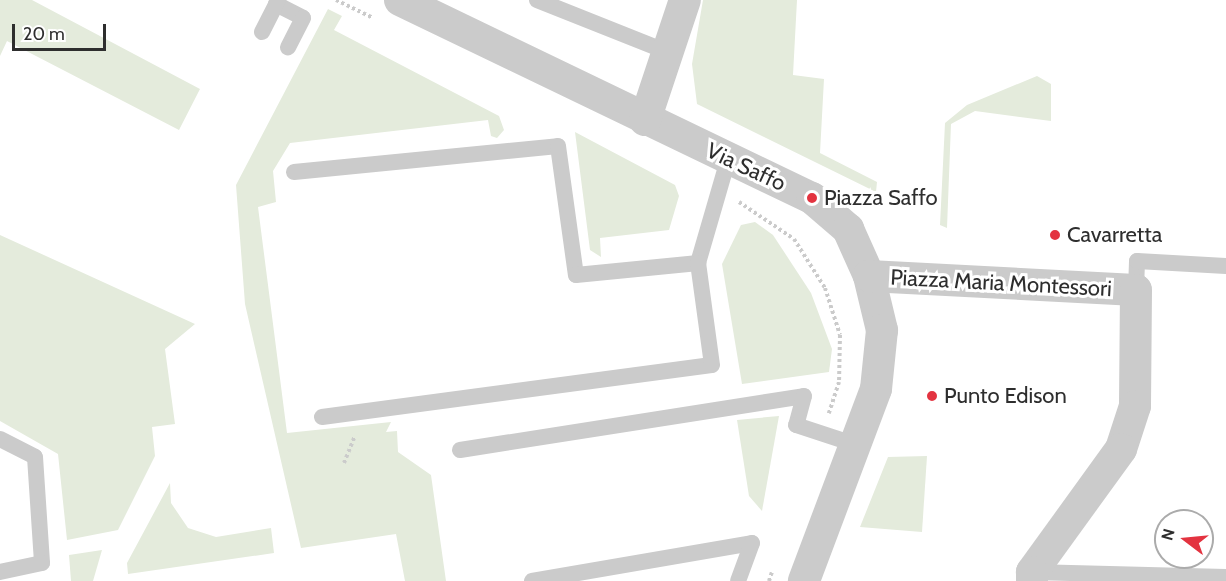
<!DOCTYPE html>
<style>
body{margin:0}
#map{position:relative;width:1226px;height:581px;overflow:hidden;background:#fff;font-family:Cabin,sans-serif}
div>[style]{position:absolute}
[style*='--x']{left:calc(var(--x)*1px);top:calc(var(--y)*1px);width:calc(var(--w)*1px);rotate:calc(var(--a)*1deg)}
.green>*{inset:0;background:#e4ebdc}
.path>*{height:4px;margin-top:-2px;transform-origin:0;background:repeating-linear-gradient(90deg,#cbcbcb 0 3px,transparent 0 6px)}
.service>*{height:16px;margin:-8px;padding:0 8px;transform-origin:8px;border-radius:8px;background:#cbcbcb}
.minor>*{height:32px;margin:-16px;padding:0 16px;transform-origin:16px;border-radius:16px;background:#cbcbcb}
.dots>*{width:16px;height:16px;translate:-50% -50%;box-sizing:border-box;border:3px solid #fff;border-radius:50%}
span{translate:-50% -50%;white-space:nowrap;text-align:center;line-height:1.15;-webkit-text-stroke:6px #fff;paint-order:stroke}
.street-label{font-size:22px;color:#2e2e2e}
.poi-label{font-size:22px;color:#2e2e2e}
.left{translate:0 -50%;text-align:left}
.north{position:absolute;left:1154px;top:509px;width:60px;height:60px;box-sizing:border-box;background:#fff;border:2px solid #ababab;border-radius:50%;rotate:286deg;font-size:16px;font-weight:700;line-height:24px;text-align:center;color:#2e2e2e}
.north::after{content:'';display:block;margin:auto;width:21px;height:27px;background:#e33340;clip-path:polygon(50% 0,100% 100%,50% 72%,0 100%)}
.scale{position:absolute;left:12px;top:24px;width:94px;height:27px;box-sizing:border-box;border:3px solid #2e2e2e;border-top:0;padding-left:8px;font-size:18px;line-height:21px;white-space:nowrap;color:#2e2e2e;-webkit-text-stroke:4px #fff;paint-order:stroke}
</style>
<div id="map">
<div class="green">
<i style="clip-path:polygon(0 0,32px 0,200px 89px,179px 130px,7px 41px,0 56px)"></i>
<i style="clip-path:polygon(703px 0,797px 0,793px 75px,824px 79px,820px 153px,877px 182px,876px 192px,697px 104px,692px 64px)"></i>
<i style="clip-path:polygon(328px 9px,342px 16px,334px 30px,499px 116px,504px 130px,497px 138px,491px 136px,488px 120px,290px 143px,273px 171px,276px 202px,258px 207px,287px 433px,391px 422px,386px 432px,397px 431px,398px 452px,431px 475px,446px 581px,405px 581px,396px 534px,301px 548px,245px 304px,236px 185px)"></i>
<i style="clip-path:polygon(1037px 76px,1051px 84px,1051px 121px,975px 111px,951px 124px,947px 228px,940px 225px,945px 123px,967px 105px)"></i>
<i style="clip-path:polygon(575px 132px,675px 185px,679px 196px,669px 230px,600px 238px,601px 257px,590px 250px)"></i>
<i style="clip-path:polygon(755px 222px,773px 235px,811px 293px,832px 349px,829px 372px,742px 384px,722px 264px,741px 225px)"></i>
<i style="clip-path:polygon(0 235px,195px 324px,165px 349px,175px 424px,152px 427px,155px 456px,118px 530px,67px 540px,58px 454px,0 421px)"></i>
<i style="clip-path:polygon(779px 416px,762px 511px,749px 496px,737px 420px)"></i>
<i style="clip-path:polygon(927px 456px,922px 532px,860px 527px,888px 457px)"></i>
<i style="clip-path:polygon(170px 483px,171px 503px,188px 528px,216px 537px,271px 528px,274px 553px,128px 574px,127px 563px)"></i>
<i style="clip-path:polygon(102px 550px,93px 581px,71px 581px,69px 555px)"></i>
</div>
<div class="path">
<i style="--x:336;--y:0;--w:41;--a:25.9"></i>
<i style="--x:739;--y:202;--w:66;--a:33.9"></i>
<i style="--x:794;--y:239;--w:58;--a:57.7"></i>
<i style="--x:825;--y:288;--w:49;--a:72.3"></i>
<i style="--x:840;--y:335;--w:47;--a:91.2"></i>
<i style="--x:839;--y:382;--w:33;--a:108"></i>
<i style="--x:344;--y:463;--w:29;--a:-68"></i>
<i style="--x:769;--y:581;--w:9;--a:-72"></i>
</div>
<div class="service">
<i style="--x:537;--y:0;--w:143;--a:21.7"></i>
<i style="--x:276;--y:4;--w:30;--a:27"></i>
<i style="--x:303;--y:18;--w:33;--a:117"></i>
<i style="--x:262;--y:32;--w:36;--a:-63"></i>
<i style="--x:294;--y:172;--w:265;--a:-5.6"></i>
<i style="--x:558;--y:146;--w:130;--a:82.1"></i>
<i style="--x:576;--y:275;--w:123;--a:-5.6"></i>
<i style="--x:698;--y:263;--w:107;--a:-73.8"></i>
<i style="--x:1136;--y:290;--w:29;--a:-88"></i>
<i style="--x:1137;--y:261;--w:89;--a:3.2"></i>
<i style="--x:322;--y:417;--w:393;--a:-7.6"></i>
<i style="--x:712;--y:365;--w:103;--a:-97.8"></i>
<i style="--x:0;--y:439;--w:39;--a:27"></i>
<i style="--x:35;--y:457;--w:106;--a:86.2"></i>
<i style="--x:42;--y:563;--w:43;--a:167.9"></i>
<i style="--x:460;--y:450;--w:348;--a:-8.9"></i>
<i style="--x:804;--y:396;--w:30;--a:105"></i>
<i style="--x:796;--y:425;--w:64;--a:18.2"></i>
<i style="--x:1032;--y:572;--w:194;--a:1.5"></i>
<i style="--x:532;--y:581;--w:223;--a:-9.8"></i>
<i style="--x:752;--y:543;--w:40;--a:110.2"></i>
</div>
<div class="minor">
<i style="--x:400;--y:0;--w:457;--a:25.7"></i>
<i style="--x:812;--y:198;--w:48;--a:40.7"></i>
<i style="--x:848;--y:229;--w:51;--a:65.9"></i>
<i style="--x:869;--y:276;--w:56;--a:76.5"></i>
<i style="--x:882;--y:330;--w:59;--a:95.8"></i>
<i style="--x:876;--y:389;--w:205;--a:110.6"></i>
<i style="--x:645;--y:120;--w:126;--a:-71.6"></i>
<i style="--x:869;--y:276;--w:267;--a:3"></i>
<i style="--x:1136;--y:290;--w:116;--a:90.5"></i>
<i style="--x:1135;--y:406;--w:45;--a:108"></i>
<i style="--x:1121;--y:449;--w:152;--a:125.9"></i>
<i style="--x:1032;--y:572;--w:9;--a:90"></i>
</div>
<div class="dots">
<i style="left:812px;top:198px;background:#e33340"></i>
<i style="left:1055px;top:235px;background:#e33340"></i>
<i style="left:932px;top:396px;background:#e33340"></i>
</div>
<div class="street-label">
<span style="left:746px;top:167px;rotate:25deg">Via Saffo</span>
<span style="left:1001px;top:283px;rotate:3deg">Piazza Maria Montessori</span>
</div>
<div class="poi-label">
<span class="left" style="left:824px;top:198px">Piazza Saffo</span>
<span class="left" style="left:1067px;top:235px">Cavarretta</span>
<span class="left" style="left:944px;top:396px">Punto Edison</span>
</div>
<div class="north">N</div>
<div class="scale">20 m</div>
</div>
